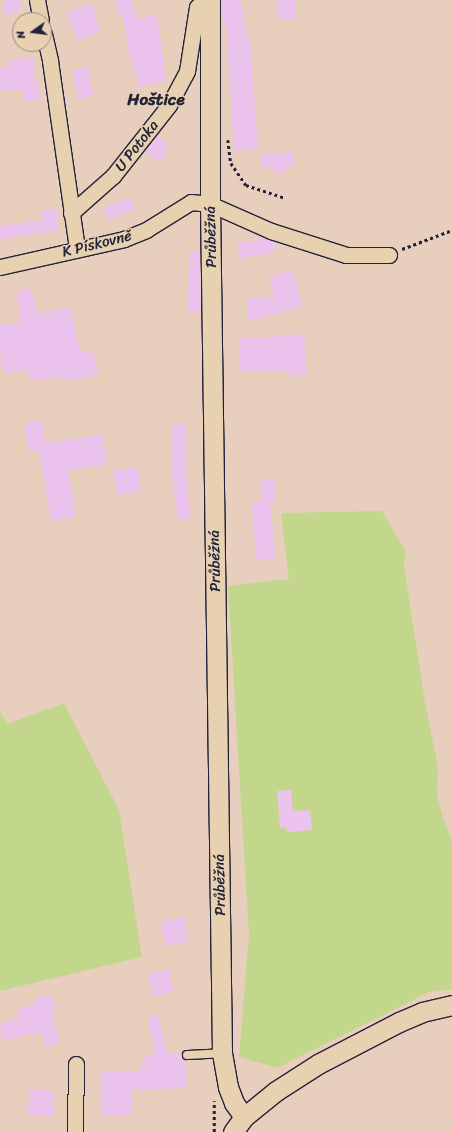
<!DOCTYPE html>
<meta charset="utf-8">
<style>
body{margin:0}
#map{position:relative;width:452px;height:1132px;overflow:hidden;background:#e8cebc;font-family:Sriracha,sans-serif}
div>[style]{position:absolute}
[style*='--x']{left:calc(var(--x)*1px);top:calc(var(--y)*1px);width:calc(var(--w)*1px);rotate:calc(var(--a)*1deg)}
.green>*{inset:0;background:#c3d78c}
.building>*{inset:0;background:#ebc3ec;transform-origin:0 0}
.path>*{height:2.5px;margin-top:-1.25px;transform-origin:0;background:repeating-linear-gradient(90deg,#22223b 0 3px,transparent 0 6px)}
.roads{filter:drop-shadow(1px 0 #22223b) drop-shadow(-1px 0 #22223b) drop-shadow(0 1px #22223b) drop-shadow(0 -1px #22223b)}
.service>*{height:8px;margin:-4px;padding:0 4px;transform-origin:4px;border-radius:4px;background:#e7d1b0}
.minor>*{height:15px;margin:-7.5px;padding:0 7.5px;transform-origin:7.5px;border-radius:7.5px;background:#e7d1b0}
.tertiary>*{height:19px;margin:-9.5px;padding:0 9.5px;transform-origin:9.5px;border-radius:9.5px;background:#e7d1b0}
span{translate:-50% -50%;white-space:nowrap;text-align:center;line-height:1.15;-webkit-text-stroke:3px #e7d1b0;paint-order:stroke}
.street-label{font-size:15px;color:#22223b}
.quarter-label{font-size:17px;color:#22223b;font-weight:700}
.north{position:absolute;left:12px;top:12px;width:40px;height:40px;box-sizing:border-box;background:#e7d1b0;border:1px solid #988b81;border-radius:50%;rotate:256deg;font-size:11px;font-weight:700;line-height:16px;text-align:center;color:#22223b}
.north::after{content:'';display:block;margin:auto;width:14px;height:18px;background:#22223b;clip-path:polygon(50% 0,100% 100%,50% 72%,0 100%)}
</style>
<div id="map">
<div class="green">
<i style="clip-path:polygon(382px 511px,405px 550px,406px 556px,405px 559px,403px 560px,425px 702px,438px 768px,437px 795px,444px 821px,452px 841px,452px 989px,429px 992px,277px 1068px,239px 1057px,249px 935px,228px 586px,289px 579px,281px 513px)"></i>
<i style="clip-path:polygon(64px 703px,119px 810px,142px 957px,0 991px,0 712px,8px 724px)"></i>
</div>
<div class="building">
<i style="clip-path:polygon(3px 0,19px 0,21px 12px,4px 14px)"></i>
<i style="clip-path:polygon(115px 0,132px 0,137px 18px,157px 15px,166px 81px,138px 87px,136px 73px,135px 74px,128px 47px,123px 14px,119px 16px)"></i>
<i style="clip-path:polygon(221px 0,241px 0,247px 37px,250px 37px,258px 149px,234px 151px,226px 23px,224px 24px)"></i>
<i style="left:277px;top:0;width:18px;height:19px"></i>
<i style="clip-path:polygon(92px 4px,100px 31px,79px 41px,78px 38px,76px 39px,67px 12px)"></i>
<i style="clip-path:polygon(34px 58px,35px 82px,38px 82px,41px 100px,23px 101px,22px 90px,0 91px,0 67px,9px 67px,9px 59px)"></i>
<i style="left:88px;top:67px;width:29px;height:16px;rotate:78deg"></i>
<i style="clip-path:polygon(158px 136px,168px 144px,165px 149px,168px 151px,160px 163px,145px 152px)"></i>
<i style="clip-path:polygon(294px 152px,294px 165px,286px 166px,287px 172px,273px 173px,273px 167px,262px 168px,262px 154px)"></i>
<i style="left:130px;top:197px;width:13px;height:29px;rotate:67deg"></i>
<i style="clip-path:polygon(56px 208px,59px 230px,0 239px,0 226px,42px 220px,40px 211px)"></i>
<i style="clip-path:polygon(259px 237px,275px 242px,276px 252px,240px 258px,237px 243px,260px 240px)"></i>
<i style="clip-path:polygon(189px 251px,200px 251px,201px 312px,188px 312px)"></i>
<i style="clip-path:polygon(293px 271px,302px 307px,248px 321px,248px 297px,274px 297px,269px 277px)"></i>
<i style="clip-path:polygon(31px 289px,37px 313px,71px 307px,80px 352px,93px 350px,98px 375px,82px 378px,61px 380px,60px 377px,30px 381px,28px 370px,3px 373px,0 351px,0 325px,20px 322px,17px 290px)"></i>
<i style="clip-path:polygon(304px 334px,307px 375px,289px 376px,289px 372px,239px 372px,239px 339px)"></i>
<i style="clip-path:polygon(42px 420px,45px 443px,102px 434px,107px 464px,68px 471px,76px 517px,51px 521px,39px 450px,29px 451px,24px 423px)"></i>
<i style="clip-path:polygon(173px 423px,186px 423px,185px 470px,191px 518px,178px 520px,171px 466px)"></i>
<i style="left:138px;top:467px;width:25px;height:25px;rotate:83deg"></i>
<i style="clip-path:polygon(274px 479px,277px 501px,264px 502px,270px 501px,276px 559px,257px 561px,251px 503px,262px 502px,260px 480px)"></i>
<i style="clip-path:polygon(291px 790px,293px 811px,310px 810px,312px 830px,287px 832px,286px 827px,280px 828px,277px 791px)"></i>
<i style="left:184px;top:917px;width:25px;height:24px;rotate:79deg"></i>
<i style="left:169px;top:969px;width:23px;height:22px;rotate:77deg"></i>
<i style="clip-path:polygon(52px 995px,56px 1012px,53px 1012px,59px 1044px,45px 1047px,42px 1032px,3px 1041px,0 1023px,19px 1019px,17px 1009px,36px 1004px,35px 998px)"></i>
<i style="clip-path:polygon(159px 1015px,167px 1054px,182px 1053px,182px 1058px,186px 1060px,187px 1088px,131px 1090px,131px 1116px,101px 1115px,102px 1071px,139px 1071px,138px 1066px,145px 1066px,144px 1055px,155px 1054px,148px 1017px)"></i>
<i style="left:29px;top:1090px;width:25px;height:26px;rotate:2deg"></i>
</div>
<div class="path">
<i style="--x:228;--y:140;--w:23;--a:83"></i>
<i style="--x:231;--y:163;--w:27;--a:56"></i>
<i style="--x:246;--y:185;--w:41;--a:18.4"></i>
<i style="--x:402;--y:249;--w:53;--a:-20.8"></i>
<i style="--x:214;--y:1132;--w:31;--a:-90"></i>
</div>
<div class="roads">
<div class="service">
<i style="--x:187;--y:1055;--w:35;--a:-3"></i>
</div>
<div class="minor">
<i style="--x:37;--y:0;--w:20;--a:79"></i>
<i style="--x:44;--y:34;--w:28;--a:77"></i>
<i style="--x:50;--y:61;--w:190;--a:81.8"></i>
<i style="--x:71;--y:213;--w:56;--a:-41.4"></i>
<i style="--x:113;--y:176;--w:90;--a:-51.7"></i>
<i style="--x:169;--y:105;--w:38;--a:-62"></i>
<i style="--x:187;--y:71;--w:65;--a:-81.1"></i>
<i style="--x:197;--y:7;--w:10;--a:-45"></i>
<i style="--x:0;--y:267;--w:127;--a:-12.7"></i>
<i style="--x:124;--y:239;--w:24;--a:-22"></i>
<i style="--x:146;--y:230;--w:53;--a:-31.9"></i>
<i style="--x:191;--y:202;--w:19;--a:6"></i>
<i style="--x:210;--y:204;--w:67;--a:23.9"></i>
<i style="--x:271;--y:231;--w:79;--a:17.7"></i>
<i style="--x:346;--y:255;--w:43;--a:0"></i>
<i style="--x:75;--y:1132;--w:68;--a:-89.2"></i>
</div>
<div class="tertiary">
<i style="--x:210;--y:0;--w:204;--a:90"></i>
<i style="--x:210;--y:204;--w:849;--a:89.19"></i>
<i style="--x:222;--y:1053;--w:35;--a:80"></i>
<i style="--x:228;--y:1087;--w:17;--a:69"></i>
<i style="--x:234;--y:1103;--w:17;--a:54"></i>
<i style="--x:233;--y:1132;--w:19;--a:-54"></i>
<i style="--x:244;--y:1117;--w:41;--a:-39.1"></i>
<i style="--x:276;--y:1091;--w:50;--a:-32.7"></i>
<i style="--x:318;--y:1064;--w:91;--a:-27.4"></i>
<i style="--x:399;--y:1022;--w:25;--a:-23"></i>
<i style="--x:422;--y:1012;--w:31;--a:-13"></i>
</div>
</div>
<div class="street-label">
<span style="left:137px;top:146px;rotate:-52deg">U Potoka</span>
<span style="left:211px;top:237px;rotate:-91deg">Průběžná</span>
<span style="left:97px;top:244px;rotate:-14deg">K Pískovně</span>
<span style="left:215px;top:561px;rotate:-91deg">Průběžná</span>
<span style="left:220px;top:885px;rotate:-91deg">Průběžná</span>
</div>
<div class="quarter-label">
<span style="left:156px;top:100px">Hoštice</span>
</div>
<div class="north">N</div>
</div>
